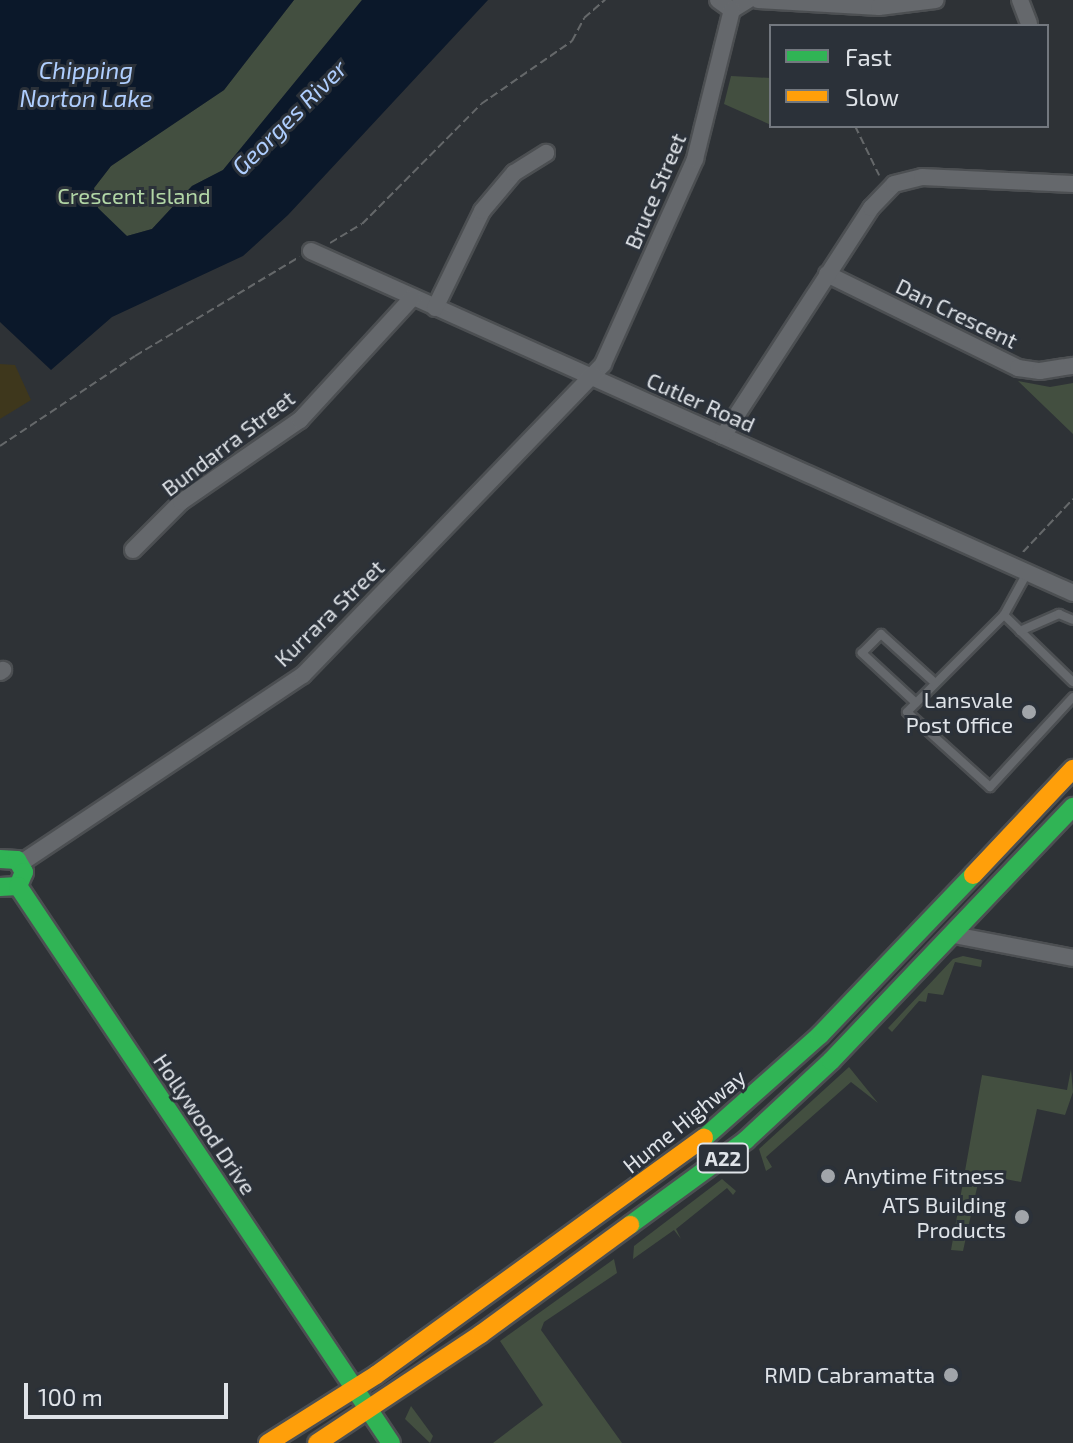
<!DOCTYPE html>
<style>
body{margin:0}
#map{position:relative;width:1073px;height:1443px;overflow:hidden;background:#2e3236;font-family:"Exo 2",sans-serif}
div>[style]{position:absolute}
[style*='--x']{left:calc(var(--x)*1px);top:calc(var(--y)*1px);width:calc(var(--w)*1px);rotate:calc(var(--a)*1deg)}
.green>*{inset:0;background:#434f40}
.sand>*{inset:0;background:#3e371c}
.water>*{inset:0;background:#0b182a}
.path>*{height:2px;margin-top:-1px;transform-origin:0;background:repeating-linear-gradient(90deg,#65686a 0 8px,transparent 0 12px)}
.roads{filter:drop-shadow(2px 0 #4c4f52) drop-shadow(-2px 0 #4c4f52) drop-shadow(0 2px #4c4f52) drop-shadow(0 -2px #4c4f52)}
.lane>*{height:8px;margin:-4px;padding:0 4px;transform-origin:4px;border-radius:4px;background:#65686c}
.street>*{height:16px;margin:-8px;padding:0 8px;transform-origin:8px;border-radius:8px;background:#65686c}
.fast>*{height:18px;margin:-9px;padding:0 9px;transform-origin:9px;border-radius:9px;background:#30b455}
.slow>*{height:18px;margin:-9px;padding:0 9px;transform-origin:9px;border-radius:9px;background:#ff9f0a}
.dots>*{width:22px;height:22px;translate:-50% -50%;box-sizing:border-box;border:4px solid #2b3139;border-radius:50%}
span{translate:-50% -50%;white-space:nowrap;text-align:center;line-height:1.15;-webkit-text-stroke:6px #2b3139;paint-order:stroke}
.shield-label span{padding:2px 6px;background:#2b3139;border:2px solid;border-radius:6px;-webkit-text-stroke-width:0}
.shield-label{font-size:20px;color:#dfe3e8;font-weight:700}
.street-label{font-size:22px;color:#dfe3e8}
.park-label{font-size:22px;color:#b2d6a6}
.poi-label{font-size:22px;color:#dfe3e8}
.right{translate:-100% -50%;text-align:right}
.left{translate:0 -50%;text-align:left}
.water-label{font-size:24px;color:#afcefe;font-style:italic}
.legend{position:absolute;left:769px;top:24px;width:280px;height:104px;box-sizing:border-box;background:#2b3139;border:2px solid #73787f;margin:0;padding:10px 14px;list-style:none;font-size:24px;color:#dfe3e8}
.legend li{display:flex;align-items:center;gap:16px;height:40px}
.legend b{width:40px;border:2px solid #73787f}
.scale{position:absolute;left:24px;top:1383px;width:204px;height:36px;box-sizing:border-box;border:4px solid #dfe3e8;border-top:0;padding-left:10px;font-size:24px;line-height:28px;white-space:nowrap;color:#dfe3e8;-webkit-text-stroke:6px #2b3139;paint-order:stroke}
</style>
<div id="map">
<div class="green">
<i style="clip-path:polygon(294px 0,362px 0,223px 170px,192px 186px,152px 229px,127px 236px,112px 227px,98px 208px,94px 188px,111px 166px,224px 90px)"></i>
<i style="clip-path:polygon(731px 76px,771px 78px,771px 125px,724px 104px)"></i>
<i style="clip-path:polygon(1018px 381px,1050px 387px,1073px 383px,1073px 434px)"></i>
<i style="clip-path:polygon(963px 956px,982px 960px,981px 967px,955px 962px,943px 995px,928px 993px,926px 1002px,919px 1001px,892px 1032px,888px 1028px,953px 959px)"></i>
<i style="clip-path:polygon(849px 1067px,878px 1103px,851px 1082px,766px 1157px,772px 1167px,766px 1171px,759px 1149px)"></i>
<i style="clip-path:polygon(1071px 1069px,1073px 1092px,1065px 1115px,1037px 1109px,1021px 1182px,980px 1174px,963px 1251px,951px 1250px,982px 1075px,1067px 1090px)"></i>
<i style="clip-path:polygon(722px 1179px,736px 1191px,733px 1195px,727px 1188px,676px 1229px,681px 1239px,674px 1230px,633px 1259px,634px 1246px)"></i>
<i style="clip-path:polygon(614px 1259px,617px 1273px,544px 1322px,541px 1330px,622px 1443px,493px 1443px,543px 1405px,500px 1341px)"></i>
<i style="clip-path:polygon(411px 1406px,433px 1436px,430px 1443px,405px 1419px)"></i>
</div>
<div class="sand">
<i style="clip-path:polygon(0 364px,15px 365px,31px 400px,0 419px)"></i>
</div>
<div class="water">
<i style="clip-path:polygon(0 0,294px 0,224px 90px,111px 166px,94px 188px,98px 208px,127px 236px,152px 229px,192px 186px,223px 170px,362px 0,488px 0,288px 215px,243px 256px,112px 317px,51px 370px,0 322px)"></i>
</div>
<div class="path">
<i style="--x:855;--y:126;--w:55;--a:63.9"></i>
<i style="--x:330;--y:243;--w:37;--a:-31"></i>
<i style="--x:362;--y:224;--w:169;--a:-45.2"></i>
<i style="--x:481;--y:104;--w:111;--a:-34.7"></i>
<i style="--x:572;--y:41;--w:26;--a:-62"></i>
<i style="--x:584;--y:18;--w:28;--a:-41"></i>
<i style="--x:0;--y:446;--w:162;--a:-33.7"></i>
<i style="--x:135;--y:356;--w:192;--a:-31.1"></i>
<i style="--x:1023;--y:552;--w:73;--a:-46.7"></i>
</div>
<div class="roads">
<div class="lane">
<i style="--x:1027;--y:573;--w:48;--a:118.7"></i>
<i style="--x:1004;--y:615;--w:137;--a:135"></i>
<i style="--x:907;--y:712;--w:112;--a:42.1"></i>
<i style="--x:990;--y:787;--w:122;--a:-47.3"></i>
<i style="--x:1004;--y:615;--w:96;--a:44.2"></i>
<i style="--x:1020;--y:631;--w:43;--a:-23.6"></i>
<i style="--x:1059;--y:614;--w:15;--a:23"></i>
<i style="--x:916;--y:703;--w:74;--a:-137.2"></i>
<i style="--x:862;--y:653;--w:27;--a:-45"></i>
<i style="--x:881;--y:634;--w:73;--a:42.2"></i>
</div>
<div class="street">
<i style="--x:718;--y:0;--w:17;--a:36"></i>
<i style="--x:732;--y:10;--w:19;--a:-32"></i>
<i style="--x:758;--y:0;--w:121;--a:3.3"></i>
<i style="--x:879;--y:7;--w:57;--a:-7"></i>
<i style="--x:1020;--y:0;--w:25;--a:69"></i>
<i style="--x:311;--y:251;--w:835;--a:24.17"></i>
<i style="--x:827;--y:274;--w:213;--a:26.2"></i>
<i style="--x:1018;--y:368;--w:22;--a:8"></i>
<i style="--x:1040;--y:371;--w:33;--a:-9"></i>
<i style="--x:435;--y:308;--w:108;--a:-64.1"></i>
<i style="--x:482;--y:211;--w:50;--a:-49.9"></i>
<i style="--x:514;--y:173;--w:38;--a:-32"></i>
<i style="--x:723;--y:436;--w:272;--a:-57"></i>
<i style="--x:871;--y:208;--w:33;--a:-46"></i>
<i style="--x:894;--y:184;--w:29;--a:-14"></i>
<i style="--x:922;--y:177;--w:151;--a:2.7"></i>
<i style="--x:133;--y:550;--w:68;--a:-45"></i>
<i style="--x:181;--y:502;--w:145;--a:-34.6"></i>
<i style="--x:300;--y:420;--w:166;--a:-47.4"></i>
<i style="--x:0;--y:672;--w:4;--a:-34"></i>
<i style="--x:21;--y:863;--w:339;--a:-33.7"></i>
<i style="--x:303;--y:675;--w:432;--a:-46"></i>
<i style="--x:603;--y:364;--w:225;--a:-65.8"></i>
<i style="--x:695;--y:159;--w:154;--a:-76.1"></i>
<i style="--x:954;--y:935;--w:121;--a:10.9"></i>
</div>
<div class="fast">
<i style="--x:0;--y:859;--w:17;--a:3"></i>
<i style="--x:17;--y:860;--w:14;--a:60"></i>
<i style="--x:24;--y:872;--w:15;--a:113"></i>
<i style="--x:18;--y:886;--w:18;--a:177"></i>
<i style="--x:18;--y:886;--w:670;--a:56.19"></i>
<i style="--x:704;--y:1138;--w:155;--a:-41.6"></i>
<i style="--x:820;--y:1035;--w:221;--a:-46.3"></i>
<i style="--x:630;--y:1225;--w:144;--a:-36.2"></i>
<i style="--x:746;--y:1140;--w:116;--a:-42.9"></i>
<i style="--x:831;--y:1061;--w:351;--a:-46.4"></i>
</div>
<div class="slow">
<i style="--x:973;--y:875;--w:146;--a:-46.7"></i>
<i style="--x:268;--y:1443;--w:128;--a:-32.2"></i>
<i style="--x:376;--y:1375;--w:405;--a:-35.9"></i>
<i style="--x:317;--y:1443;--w:197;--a:-33.6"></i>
<i style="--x:481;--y:1334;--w:185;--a:-36.2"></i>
</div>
</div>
<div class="dots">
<i style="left:1029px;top:712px;background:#a1a5aa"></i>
<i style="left:828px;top:1176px;background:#a1a5aa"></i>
<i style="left:1022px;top:1217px;background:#a1a5aa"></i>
<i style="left:951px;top:1375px;background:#a1a5aa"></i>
</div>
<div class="shield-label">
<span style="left:723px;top:1158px">A22</span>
</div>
<div class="street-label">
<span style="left:655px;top:191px;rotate:-67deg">Bruce Street</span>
<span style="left:957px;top:313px;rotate:26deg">Dan Crescent</span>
<span style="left:701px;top:402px;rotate:24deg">Cutler Road</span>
<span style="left:228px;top:443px;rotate:-37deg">Bundarra Street</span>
<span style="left:329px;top:613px;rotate:-44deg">Kurrara Street</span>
<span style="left:684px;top:1121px;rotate:-39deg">Hume Highway</span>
<span style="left:205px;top:1124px;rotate:56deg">Hollywood Drive</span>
</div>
<div class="park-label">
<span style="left:134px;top:196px">Crescent Island</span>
</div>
<div class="poi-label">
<span class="right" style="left:1013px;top:712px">Lansvale<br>Post Office</span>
<span class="left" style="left:844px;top:1176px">Anytime Fitness</span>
<span class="right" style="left:1006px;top:1217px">ATS Building<br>Products</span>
<span class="right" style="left:935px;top:1375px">RMD Cabramatta</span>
</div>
<div class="water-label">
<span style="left:86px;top:84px">Chipping<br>Norton Lake</span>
<span style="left:289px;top:117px;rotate:-45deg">Georges River</span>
</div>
<ul class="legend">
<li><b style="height:10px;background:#30b455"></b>Fast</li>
<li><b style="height:10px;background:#ff9f0a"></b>Slow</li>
</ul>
<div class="scale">100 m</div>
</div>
